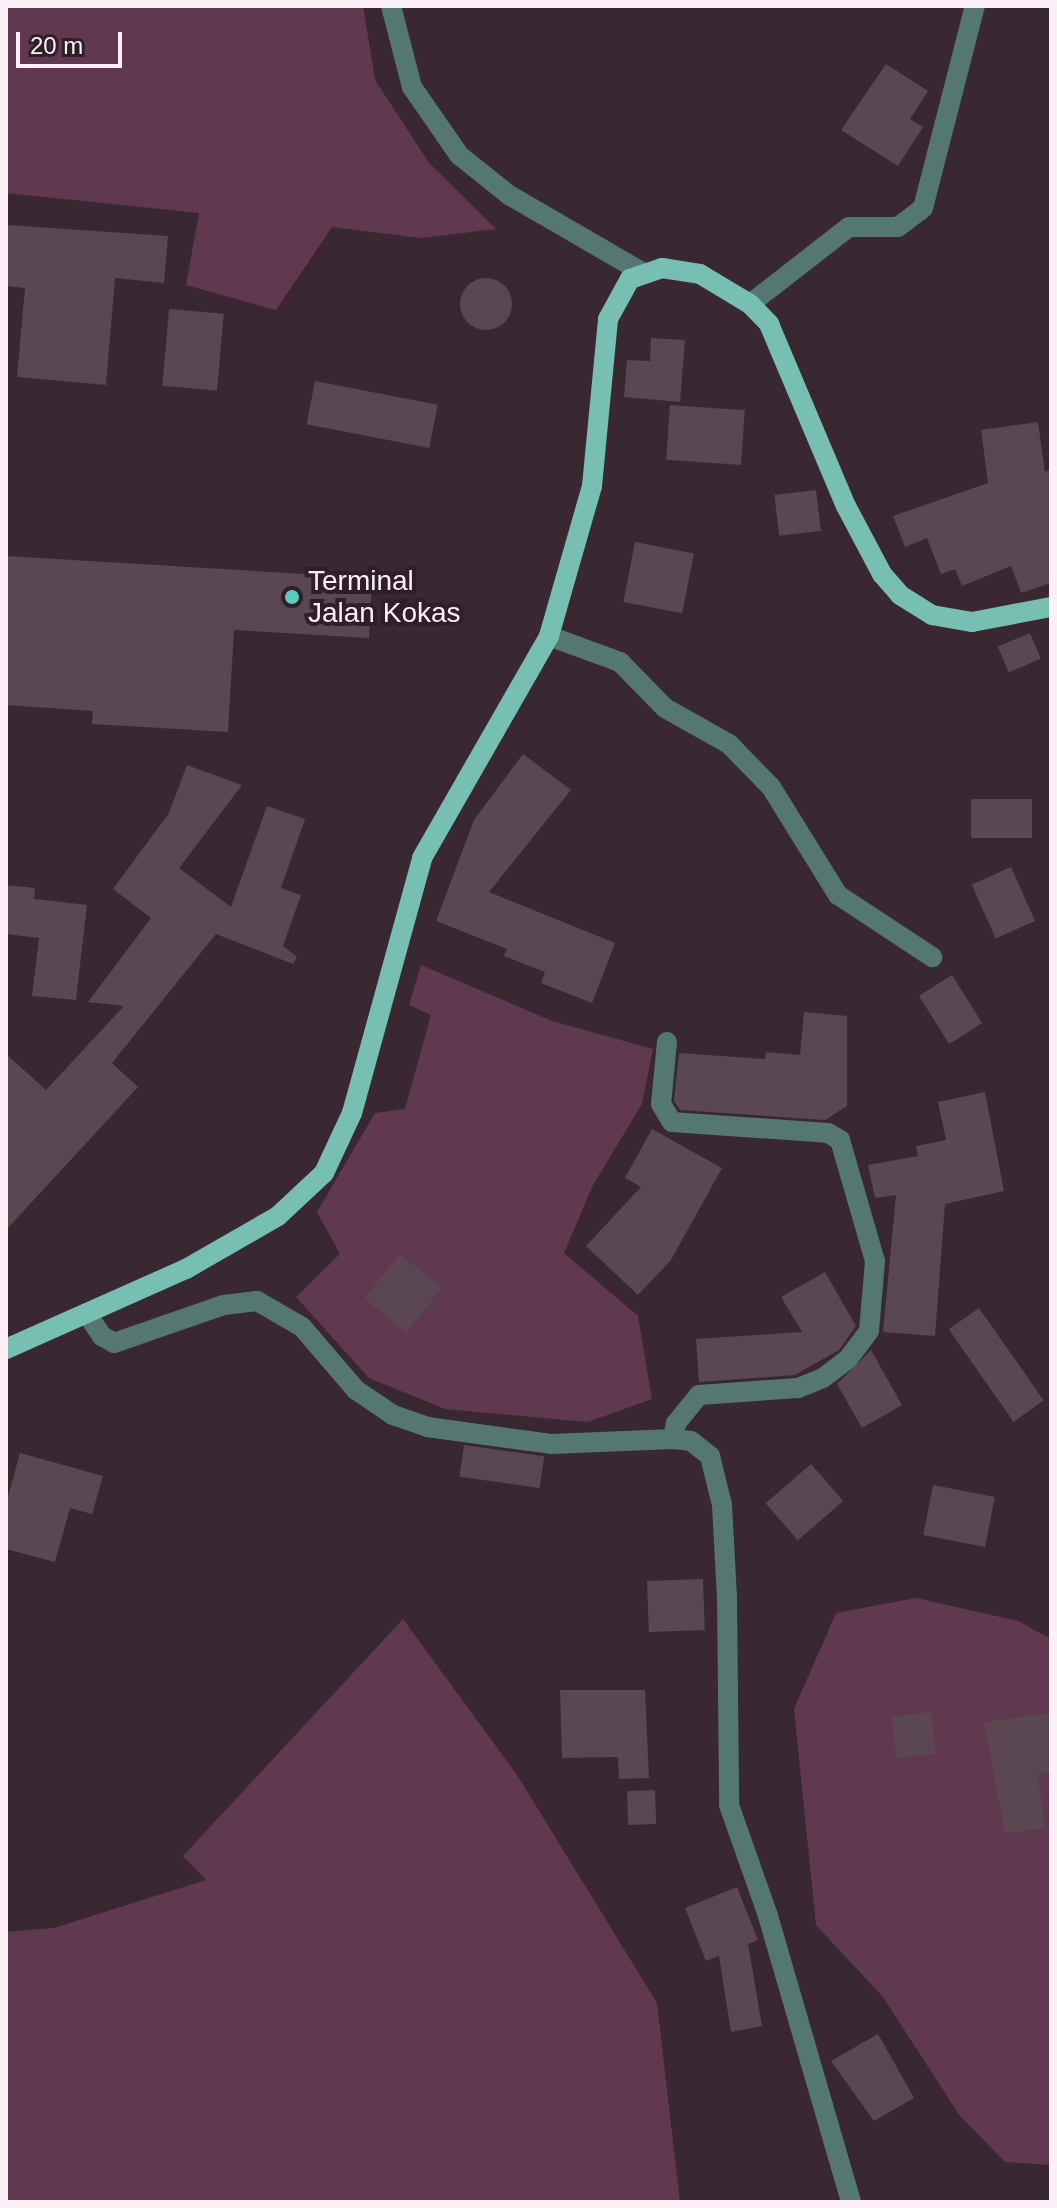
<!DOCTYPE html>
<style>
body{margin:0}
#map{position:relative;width:1057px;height:2208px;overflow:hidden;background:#392831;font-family:Arial,sans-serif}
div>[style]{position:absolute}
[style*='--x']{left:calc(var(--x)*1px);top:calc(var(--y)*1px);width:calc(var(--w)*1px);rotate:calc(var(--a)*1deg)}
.green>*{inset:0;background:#603950}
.building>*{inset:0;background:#5a4751;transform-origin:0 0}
.round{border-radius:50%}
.minor>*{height:20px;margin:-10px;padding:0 10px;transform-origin:10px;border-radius:10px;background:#557771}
.major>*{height:20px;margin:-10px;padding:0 10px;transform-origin:10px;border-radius:10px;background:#77bfb3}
.dots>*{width:22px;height:22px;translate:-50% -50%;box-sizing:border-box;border:4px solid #2f1f28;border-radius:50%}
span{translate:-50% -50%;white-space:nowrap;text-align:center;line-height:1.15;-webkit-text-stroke:8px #2f1f28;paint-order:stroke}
.poi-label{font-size:28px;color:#fcf0f6}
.left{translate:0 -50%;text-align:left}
.frame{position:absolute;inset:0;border:8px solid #fcf0f6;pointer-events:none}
.scale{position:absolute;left:16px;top:32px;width:106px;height:36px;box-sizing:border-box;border:4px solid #fcf0f6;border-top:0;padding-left:10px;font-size:24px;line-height:28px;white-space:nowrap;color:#fcf0f6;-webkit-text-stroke:6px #2f1f28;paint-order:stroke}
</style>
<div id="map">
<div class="green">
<i style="clip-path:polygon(6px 6px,363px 6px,375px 80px,429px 163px,496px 229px,421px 238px,332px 227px,276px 310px,186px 285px,199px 213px,6px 193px)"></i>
<i style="clip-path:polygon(421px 965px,552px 1021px,653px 1049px,642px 1104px,593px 1185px,564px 1253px,638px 1316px,652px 1399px,588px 1422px,445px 1409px,369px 1378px,296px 1297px,340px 1254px,317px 1212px,375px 1113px,405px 1109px,431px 1015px,409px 1005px)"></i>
<i style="clip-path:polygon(916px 1598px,1018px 1621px,1051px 1639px,1051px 2165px,1005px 2162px,960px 2116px,883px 1997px,816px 1925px,794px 1709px,836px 1613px)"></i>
<i style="clip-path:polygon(403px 1619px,517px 1775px,657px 2003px,680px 2202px,6px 2202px,6px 1932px,54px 1928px,206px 1880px,183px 1856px)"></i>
</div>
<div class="building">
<i style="clip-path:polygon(886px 64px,928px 91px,910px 119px,923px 127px,898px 166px,841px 130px)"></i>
<i style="clip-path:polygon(8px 225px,168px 236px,164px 283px,115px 278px,106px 385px,17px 377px,25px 288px,6px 286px)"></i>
<i class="round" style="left:460px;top:278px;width:52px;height:52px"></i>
<i style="left:169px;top:309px;width:55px;height:77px;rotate:5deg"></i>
<i style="clip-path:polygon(651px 338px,685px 340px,680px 402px,624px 397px,627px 360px,650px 361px)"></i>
<i style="left:315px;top:381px;width:125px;height:44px;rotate:11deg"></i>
<i style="left:670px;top:405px;width:75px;height:55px;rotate:4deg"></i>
<i style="clip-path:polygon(1038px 422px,1045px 472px,1051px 469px,1051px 583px,1021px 593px,1011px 566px,962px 586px,955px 569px,941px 574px,927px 538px,905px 547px,893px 516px,988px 483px,981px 430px)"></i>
<i style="left:816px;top:490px;width:41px;height:42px;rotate:83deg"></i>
<i style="left:635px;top:542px;width:60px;height:61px;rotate:11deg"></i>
<i style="clip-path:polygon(6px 556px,372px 578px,369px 638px,234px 630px,228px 732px,92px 724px,93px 711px,6px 705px)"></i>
<i style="left:1030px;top:633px;width:28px;height:35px;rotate:67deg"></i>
<i style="clip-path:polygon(523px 754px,571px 790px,489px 892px,615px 943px,592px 1003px,541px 983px,545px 972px,504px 956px,507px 949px,436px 921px,474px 820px)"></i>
<i style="clip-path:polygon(187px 765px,242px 785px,179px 868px,231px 907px,267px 806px,305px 819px,281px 888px,301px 895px,283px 946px,297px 957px,293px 964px,216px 934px,112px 1063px,138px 1087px,6px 1230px,6px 1054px,46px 1090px,124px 1006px,88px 1002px,151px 918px,113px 889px,169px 813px)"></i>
<i style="left:971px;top:799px;width:61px;height:39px"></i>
<i style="left:1011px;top:867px;width:59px;height:43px;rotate:66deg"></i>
<i style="clip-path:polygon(6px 885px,35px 888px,34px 899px,87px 905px,76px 1000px,32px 996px,39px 938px,6px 934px)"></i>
<i style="left:952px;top:975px;width:57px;height:39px;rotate:58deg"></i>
<i style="clip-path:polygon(804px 1012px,847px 1016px,847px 1106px,825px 1120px,680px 1110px,674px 1101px,679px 1053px,765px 1059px,766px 1052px,800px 1055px)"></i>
<i style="clip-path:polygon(985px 1092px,1004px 1191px,945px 1204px,935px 1336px,883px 1332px,896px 1195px,875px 1198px,868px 1165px,918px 1156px,916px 1146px,946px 1140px,938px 1102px)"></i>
<i style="clip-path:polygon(652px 1129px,722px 1168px,671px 1260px,638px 1295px,586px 1246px,641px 1187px,625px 1178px)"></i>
<i style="left:400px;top:1254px;width:54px;height:57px;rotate:39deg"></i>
<i style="clip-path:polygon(825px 1272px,856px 1326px,839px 1350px,795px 1375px,699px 1382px,696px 1339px,802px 1332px,781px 1297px)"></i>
<i style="left:979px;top:1308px;width:113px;height:37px;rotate:55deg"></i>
<i style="clip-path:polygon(871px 1350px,902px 1405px,862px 1428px,837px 1384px)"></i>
<i style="left:464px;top:1445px;width:81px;height:32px;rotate:8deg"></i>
<i style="clip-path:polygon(20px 1453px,103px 1476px,92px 1514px,70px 1508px,55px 1562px,6px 1549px,6px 1504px)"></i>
<i style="left:811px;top:1464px;width:49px;height:60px;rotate:49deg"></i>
<i style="left:933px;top:1485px;width:63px;height:51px;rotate:11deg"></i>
<i style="left:703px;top:1579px;width:51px;height:56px;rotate:88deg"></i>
<i style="clip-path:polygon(560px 1690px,645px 1690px,649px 1778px,619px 1779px,618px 1757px,562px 1758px)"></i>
<i style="left:931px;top:1712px;width:42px;height:40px;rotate:83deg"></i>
<i style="clip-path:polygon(1051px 1713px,1051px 1772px,1038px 1774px,1045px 1828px,1005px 1834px,984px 1722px)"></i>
<i style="left:655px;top:1790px;width:34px;height:28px;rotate:88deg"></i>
<i style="clip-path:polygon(737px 1887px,758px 1940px,748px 1944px,762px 2026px,731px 2032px,719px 1956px,706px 1961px,685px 1908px)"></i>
<i style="clip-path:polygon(878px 2034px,914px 2098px,874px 2121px,831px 2061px)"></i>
</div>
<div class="minor">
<i style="--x:391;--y:6;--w:84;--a:75.5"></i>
<i style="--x:412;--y:87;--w:83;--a:55.3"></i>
<i style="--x:459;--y:155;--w:64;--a:38.7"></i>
<i style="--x:509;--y:195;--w:154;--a:30.1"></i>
<i style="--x:750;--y:304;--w:125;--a:-37.9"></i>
<i style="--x:849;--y:227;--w:49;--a:0"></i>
<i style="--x:898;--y:227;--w:31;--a:-37"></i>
<i style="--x:923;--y:208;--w:209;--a:-75.6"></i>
<i style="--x:549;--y:636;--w:76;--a:20.1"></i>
<i style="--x:620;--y:662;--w:64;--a:45.6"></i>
<i style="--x:665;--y:708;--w:73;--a:29.4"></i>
<i style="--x:729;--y:744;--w:60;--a:45.7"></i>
<i style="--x:771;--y:787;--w:127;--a:58.2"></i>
<i style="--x:838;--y:895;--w:113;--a:33.4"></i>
<i style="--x:667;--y:1042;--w:62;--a:95.5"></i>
<i style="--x:661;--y:1104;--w:21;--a:59"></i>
<i style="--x:672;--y:1122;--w:156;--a:4"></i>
<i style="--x:828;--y:1133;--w:14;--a:30"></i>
<i style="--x:840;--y:1140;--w:126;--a:73.9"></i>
<i style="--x:875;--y:1261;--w:70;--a:94.9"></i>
<i style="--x:869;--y:1331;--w:35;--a:127"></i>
<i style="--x:848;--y:1359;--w:31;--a:143"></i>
<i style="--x:823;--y:1378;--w:27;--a:158"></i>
<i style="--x:798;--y:1388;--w:99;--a:176"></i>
<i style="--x:699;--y:1395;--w:36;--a:129"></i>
<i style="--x:676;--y:1423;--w:16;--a:101"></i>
<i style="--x:87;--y:1314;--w:27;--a:56"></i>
<i style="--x:102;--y:1336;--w:14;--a:30"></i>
<i style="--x:114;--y:1343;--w:116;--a:-19.1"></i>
<i style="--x:224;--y:1305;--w:33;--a:-7"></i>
<i style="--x:257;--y:1301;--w:52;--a:30"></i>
<i style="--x:302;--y:1327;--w:83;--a:49.4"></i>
<i style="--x:356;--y:1390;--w:45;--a:34"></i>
<i style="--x:393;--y:1415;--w:36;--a:19"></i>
<i style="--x:427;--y:1427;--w:125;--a:7.8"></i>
<i style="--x:551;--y:1444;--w:122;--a:-2.3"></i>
<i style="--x:673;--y:1439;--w:18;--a:6"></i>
<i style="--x:691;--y:1441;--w:24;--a:38"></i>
<i style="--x:710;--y:1456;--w:50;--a:76.2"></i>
<i style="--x:722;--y:1505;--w:92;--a:86.9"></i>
<i style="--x:727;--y:1597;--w:208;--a:89.4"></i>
<i style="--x:729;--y:1805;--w:118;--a:70.6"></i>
<i style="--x:768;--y:1916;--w:298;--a:73.8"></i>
</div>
<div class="major">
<i style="--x:6;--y:1349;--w:197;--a:-24"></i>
<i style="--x:186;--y:1269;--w:106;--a:-29.9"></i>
<i style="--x:278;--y:1216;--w:63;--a:-43.1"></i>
<i style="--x:324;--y:1173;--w:66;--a:-65"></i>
<i style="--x:352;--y:1113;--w:264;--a:-74.6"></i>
<i style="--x:422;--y:858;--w:256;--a:-60.2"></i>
<i style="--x:549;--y:636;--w:156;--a:-74"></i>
<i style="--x:592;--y:486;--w:168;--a:-84.5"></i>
<i style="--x:608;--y:319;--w:46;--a:-61.2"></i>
<i style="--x:630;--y:279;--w:34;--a:-19"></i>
<i style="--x:662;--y:268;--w:38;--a:9"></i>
<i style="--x:700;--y:274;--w:58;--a:31"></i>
<i style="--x:750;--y:304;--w:28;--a:46"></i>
<i style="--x:769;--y:324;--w:198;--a:67.1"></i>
<i style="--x:846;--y:506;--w:77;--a:62.1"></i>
<i style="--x:882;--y:574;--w:28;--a:49"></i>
<i style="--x:900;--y:595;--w:38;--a:32"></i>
<i style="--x:932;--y:615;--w:41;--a:9.9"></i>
<i style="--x:972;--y:622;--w:80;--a:-10.8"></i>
</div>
<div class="dots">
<i style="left:292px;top:597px;background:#5acebd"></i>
</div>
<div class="poi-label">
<span class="left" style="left:308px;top:597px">Terminal<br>Jalan Kokas</span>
</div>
<div class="frame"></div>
<div class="scale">20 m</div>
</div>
